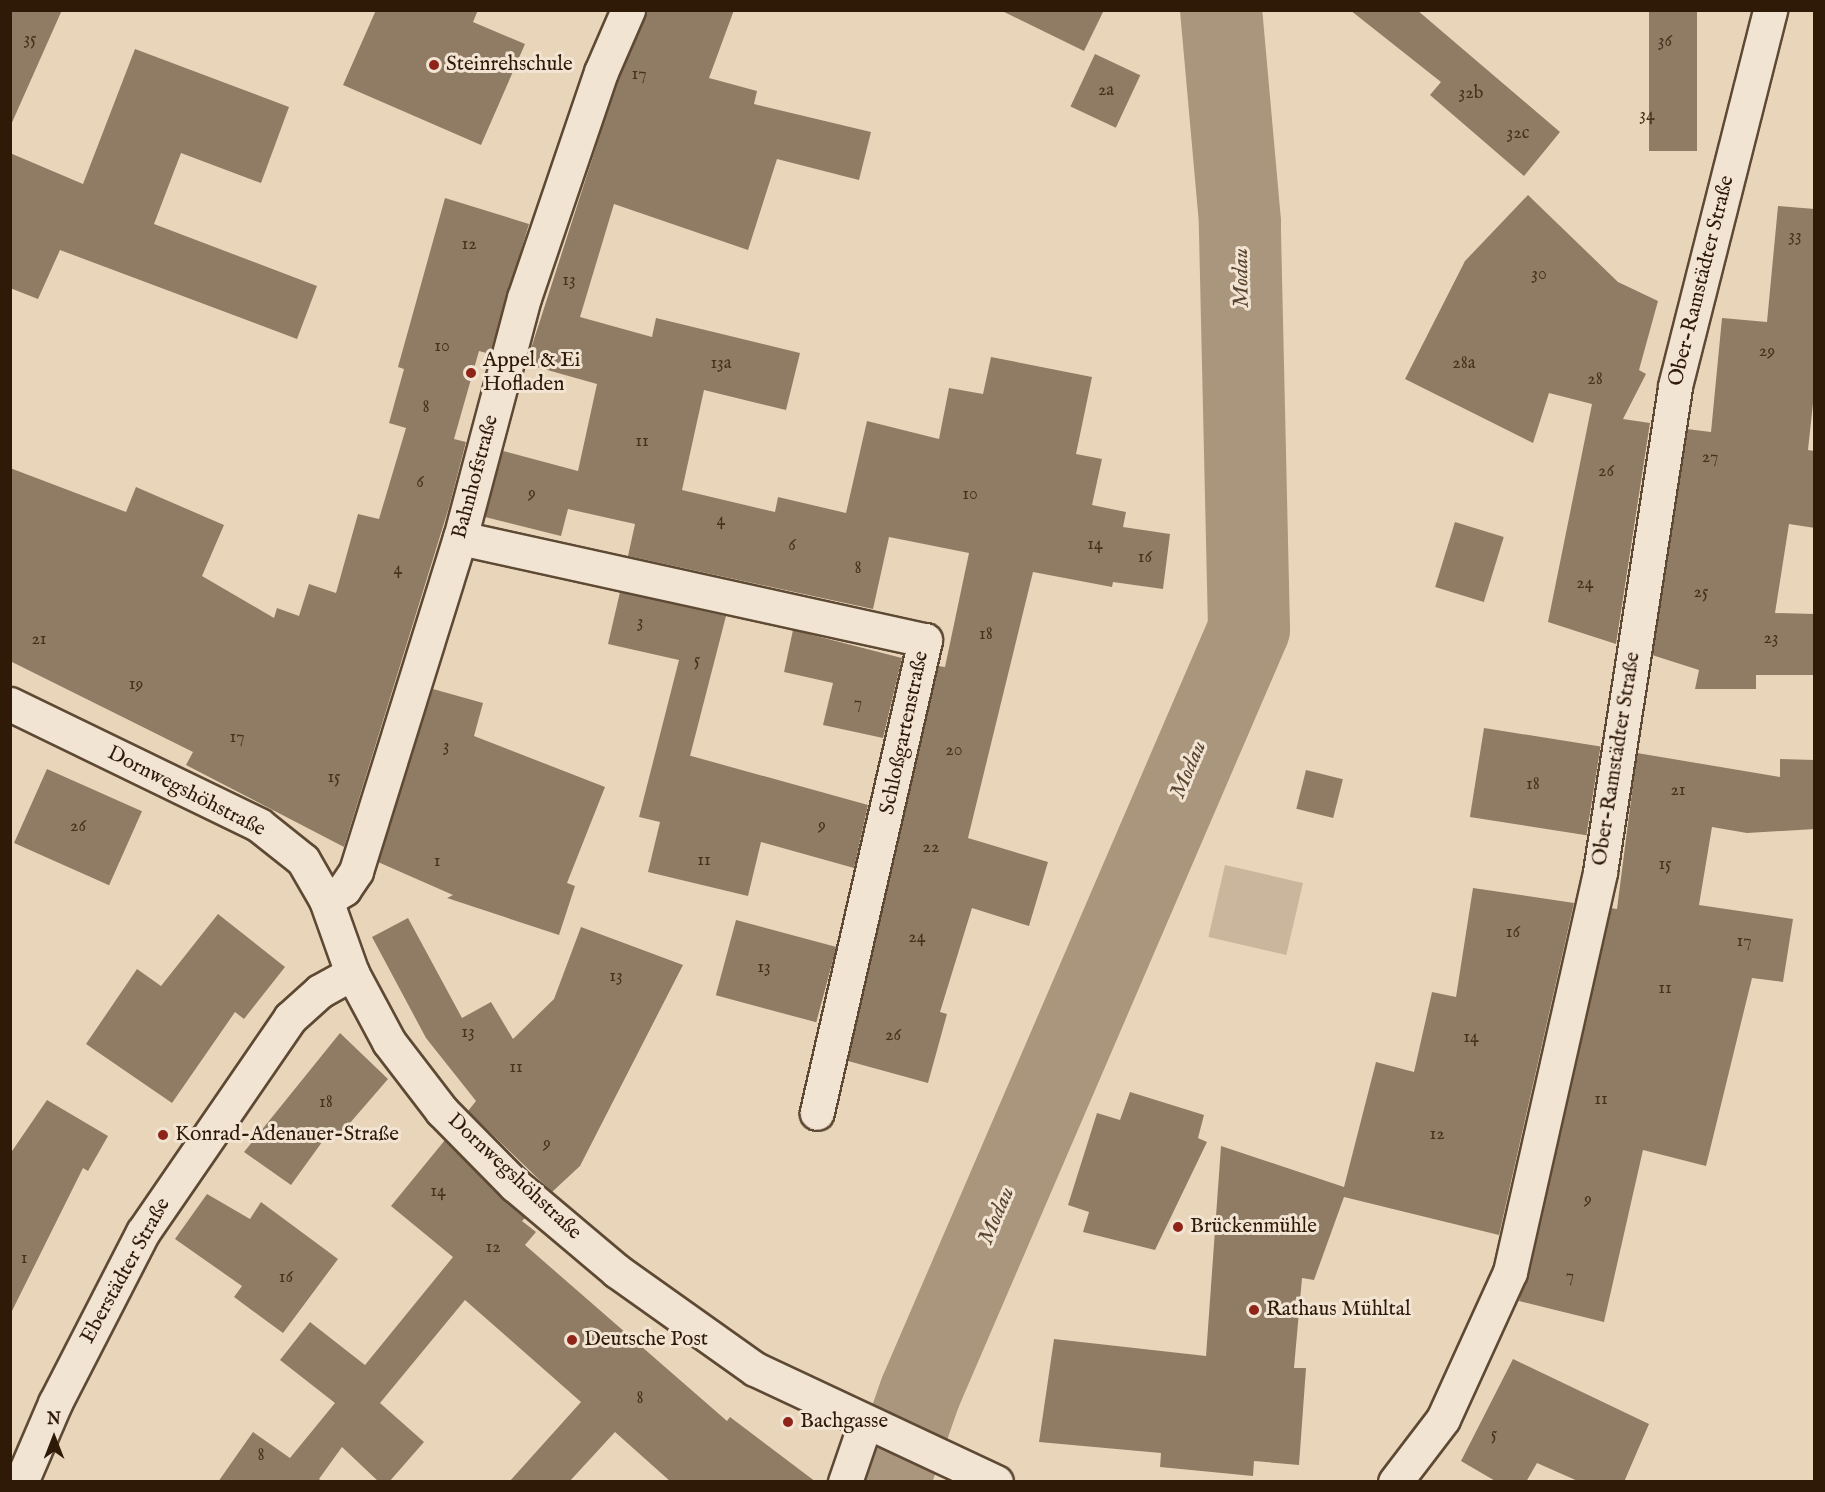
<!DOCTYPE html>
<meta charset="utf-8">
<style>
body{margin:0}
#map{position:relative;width:1825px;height:1492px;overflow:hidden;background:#e9d6ba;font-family:"IM FELL English",serif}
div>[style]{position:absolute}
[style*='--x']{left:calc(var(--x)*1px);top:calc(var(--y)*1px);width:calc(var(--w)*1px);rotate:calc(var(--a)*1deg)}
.green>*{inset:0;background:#c9b69c;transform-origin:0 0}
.river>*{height:82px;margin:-41px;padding:0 41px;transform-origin:41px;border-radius:41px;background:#aa967d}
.building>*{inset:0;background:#907c64;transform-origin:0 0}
.roads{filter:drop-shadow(2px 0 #5e4934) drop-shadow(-2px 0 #5e4934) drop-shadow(0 2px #5e4934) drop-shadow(0 -2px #5e4934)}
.street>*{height:33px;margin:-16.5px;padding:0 16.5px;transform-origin:16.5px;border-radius:16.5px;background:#f1e4d2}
.secondary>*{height:33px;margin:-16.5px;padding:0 16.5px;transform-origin:16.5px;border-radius:16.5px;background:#f1e4d2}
.dots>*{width:16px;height:16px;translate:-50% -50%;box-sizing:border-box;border:3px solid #f1e4d2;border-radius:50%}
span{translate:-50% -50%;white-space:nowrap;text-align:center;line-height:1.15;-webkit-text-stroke:6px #f1e4d2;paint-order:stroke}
.number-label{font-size:18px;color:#47321e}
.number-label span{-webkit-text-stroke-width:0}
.poi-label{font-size:21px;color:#2f1a07}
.left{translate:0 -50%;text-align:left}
.street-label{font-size:21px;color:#2f1a07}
.water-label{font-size:22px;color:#5a4530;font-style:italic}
.frame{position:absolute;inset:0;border:12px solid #2f1a07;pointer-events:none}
.north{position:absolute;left:24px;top:1408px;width:60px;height:60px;-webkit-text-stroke:4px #f1e4d2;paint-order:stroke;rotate:0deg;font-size:16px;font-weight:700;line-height:24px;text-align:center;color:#2f1a07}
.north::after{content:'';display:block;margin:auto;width:21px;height:27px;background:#2f1a07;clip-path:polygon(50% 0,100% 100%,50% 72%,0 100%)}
</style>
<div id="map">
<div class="green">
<i style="left:1225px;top:865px;width:80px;height:74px;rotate:13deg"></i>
</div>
<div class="river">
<i style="--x:889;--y:1482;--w:94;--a:-70.8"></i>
<i style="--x:920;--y:1393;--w:832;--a:-66.7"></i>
<i style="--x:1249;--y:629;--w:407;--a:-91.3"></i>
<i style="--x:1240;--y:222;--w:213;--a:-95.1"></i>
</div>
<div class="building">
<i style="clip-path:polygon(10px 10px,62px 10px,10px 127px)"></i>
<i style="clip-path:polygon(376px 10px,478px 10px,473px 22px,525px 44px,481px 145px,343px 85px)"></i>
<i style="clip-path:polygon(646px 10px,734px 10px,709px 78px,757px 91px,754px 104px,871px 132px,859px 180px,777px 159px,748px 250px,614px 204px,580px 317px,652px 337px,656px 318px,800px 353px,786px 410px,704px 390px,682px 490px,775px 512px,778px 497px,846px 513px,867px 421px,939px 439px,949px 388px,983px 394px,991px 357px,1092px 377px,1076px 454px,1102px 459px,1092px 505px,1126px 512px,1123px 527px,1170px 534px,1163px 589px,1113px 582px,1112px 587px,1033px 572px,968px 838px,1048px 862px,1029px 926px,972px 908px,940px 1012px,947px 1014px,928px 1083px,848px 1061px,938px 666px,945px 667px,969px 553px,889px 537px,873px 609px,628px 556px,635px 524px,568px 509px,561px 536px,485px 517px,503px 451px,578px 471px,597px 384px,526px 364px,618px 79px)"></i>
<i style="clip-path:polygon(1000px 10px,1104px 10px,1084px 51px)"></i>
<i style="clip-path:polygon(1350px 10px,1417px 10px,1560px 132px,1524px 176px,1430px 95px,1441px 82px)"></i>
<i style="left:1649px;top:10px;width:48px;height:141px"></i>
<i style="clip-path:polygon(135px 49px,289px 107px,261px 183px,181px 153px,154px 224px,317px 286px,297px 339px,60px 250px,38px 299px,10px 288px,10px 153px,83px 184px)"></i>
<i style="left:1095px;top:54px;width:50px;height:58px;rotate:25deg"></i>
<i style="clip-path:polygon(1528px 195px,1618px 282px,1658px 301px,1639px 370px,1646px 374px,1623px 419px,1650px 423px,1616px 644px,1548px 622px,1592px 404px,1549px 393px,1533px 443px,1405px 379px,1465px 261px)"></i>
<i style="clip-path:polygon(445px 198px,529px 224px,490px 354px,479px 351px,454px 439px,466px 442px,449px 507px,344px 847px,186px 765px,193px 752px,10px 661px,10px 468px,126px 512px,136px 487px,224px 525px,202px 576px,274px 618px,277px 608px,299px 616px,309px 584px,336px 593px,358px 514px,379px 519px,406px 428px,389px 423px,404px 369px,398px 367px)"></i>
<i style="clip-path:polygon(1778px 206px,1815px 209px,1815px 385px,1808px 450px,1815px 451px,1815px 528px,1789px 524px,1775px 613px,1815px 614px,1815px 675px,1756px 675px,1756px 689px,1695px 689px,1699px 670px,1652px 655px,1687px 429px,1711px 432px,1722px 318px,1767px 322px)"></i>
<i style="left:1455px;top:522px;width:51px;height:68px;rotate:17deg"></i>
<i style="clip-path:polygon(620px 592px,726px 616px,690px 756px,666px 749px,868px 805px,854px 868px,761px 842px,748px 896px,648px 872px,660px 822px,639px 817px,679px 660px,608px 644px)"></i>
<i style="clip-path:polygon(793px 630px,902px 658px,883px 738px,823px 725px,833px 683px,784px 672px)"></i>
<i style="clip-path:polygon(433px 689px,483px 703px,474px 736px,605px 787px,567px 883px,575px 886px,559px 935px,447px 898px,453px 895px,378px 862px)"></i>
<i style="left:1484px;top:728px;width:118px;height:90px;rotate:9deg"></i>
<i style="clip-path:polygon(1637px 753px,1780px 777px,1780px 759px,1815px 760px,1815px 829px,1747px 833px,1712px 827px,1699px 905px,1793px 919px,1783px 982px,1752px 978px,1706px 1166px,1643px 1150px,1604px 1322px,1519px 1301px,1611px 908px,1617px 909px)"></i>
<i style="left:47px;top:769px;width:104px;height:81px;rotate:24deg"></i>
<i style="left:1306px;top:770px;width:38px;height:40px;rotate:14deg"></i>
<i style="clip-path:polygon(1473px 888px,1574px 903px,1499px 1235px,1344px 1197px,1314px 1280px,1302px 1278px,1294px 1368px,1306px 1368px,1299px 1465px,1254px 1461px,1253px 1476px,1160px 1467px,1161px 1453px,1039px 1442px,1054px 1339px,1206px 1356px,1221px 1146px,1344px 1187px,1376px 1062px,1414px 1072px,1432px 992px,1456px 997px)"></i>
<i style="clip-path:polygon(218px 914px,285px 967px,244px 1019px,235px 1012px,172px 1103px,86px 1044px,137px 969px,161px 986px)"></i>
<i style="clip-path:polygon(408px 918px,462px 1018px,491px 1002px,513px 1039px,554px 999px,581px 927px,683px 965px,580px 1166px,552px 1192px,468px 1111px,476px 1101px,426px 1038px,372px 937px)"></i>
<i style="left:736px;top:920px;width:104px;height:78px;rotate:15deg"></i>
<i style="clip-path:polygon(340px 1033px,388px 1079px,337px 1138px,330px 1131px,291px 1185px,244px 1152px)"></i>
<i style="clip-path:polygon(1130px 1092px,1204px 1115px,1198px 1138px,1207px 1142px,1155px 1250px,1083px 1232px,1089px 1212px,1068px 1205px,1097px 1113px,1120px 1120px)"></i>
<i style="clip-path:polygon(47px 1100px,108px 1136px,88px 1171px,83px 1168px,10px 1315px,10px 1154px)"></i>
<i style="clip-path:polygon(445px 1140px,525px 1218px,522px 1221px,536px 1232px,525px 1245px,727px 1421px,730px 1417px,816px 1482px,671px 1482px,615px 1432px,569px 1482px,509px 1482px,581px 1402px,465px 1300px,380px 1403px,424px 1442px,389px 1482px,379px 1482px,342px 1447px,319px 1479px,323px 1482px,218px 1482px,253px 1432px,290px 1458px,335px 1403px,280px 1360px,310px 1322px,365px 1365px,453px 1257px,391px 1206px)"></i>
<i style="clip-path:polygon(207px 1194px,250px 1219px,261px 1202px,338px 1259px,283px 1333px,234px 1297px,242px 1286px,175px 1239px)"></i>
<i style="clip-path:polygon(1513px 1359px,1649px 1424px,1624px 1482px,1580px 1482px,1537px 1463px,1526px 1482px,1497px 1482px,1461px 1461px)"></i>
</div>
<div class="roads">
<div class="street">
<i style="--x:460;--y:538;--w:476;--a:12.4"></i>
<i style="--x:925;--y:640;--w:485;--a:102.9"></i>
<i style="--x:326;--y:900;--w:21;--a:-31"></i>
<i style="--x:344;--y:889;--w:22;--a:-56"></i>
<i style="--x:356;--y:871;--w:349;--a:-72.7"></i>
<i style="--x:460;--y:538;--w:248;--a:-75.1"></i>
<i style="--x:524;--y:298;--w:239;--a:-71.2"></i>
<i style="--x:601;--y:72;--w:68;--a:-66.5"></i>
<i style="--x:21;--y:1482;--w:86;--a:-66.7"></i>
<i style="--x:55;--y:1403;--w:192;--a:-62.8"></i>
<i style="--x:143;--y:1232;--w:260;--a:-55.5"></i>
<i style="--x:290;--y:1018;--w:40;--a:-42"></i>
<i style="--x:320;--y:991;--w:37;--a:-29"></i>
<i style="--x:845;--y:1482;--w:61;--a:-71"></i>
</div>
<div class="secondary">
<i style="--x:10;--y:704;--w:277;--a:25.9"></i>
<i style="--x:259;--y:825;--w:56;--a:38.5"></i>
<i style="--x:303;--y:860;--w:46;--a:60.1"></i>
<i style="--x:326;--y:900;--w:77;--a:70.4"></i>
<i style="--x:352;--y:973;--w:78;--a:61.8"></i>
<i style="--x:389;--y:1042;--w:87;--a:52.5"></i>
<i style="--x:442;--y:1111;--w:104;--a:45.4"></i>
<i style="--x:515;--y:1185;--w:133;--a:40.1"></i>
<i style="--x:617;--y:1271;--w:169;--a:35.4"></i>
<i style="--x:755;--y:1369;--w:266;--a:25.1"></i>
<i style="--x:1395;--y:1482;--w:79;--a:-52.7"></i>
<i style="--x:1443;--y:1419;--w:162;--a:-65.5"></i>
<i style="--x:1510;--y:1272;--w:410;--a:-77.3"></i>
<i style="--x:1600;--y:872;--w:492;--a:-81.2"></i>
<i style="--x:1675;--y:386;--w:388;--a:-75.8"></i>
</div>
</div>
<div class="dots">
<i style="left:434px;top:65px;background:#8f2418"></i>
<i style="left:471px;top:373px;background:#8f2418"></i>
<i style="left:163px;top:1135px;background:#8f2418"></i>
<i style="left:1178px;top:1227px;background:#8f2418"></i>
<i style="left:1254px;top:1310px;background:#8f2418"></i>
<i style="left:572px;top:1340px;background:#8f2418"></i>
<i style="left:788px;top:1422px;background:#8f2418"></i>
</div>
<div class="number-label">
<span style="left:30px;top:40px">35</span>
<span style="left:1665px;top:42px">36</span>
<span style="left:639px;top:75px">17</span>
<span style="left:1106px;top:91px">2a</span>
<span style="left:1471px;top:94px">32b</span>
<span style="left:1647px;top:116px">34</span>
<span style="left:1518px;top:134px">32c</span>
<span style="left:1795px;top:237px">33</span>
<span style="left:469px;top:245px">12</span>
<span style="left:1539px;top:275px">30</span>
<span style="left:569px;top:281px">13</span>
<span style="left:442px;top:347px">10</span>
<span style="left:1767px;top:352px">29</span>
<span style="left:721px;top:364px">13a</span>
<span style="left:1464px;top:364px">28a</span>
<span style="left:1595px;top:380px">28</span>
<span style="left:426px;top:408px">8</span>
<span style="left:642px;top:442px">11</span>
<span style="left:1710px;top:458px">27</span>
<span style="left:1606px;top:472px">26</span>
<span style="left:420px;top:483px">6</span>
<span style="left:532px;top:494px">9</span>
<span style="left:970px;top:495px">10</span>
<span style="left:721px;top:521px">4</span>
<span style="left:1095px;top:545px">14</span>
<span style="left:792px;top:546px">6</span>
<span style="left:1145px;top:558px">16</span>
<span style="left:858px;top:569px">8</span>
<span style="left:398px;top:570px">4</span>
<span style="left:1585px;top:584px">24</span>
<span style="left:1701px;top:593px">25</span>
<span style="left:640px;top:623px">3</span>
<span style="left:986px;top:635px">18</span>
<span style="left:1771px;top:639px">23</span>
<span style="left:39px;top:640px">21</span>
<span style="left:697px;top:661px">5</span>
<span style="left:136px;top:685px">19</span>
<span style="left:858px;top:704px">7</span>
<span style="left:237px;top:738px">17</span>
<span style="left:446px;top:747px">3</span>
<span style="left:954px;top:751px">20</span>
<span style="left:334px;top:778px">15</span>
<span style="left:1533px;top:785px">18</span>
<span style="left:1678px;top:791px">21</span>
<span style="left:822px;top:826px">9</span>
<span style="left:78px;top:827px">26</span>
<span style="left:931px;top:848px">22</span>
<span style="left:704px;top:861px">11</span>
<span style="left:437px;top:862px">1</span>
<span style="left:1665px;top:865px">15</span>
<span style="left:1513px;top:933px">16</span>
<span style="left:917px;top:938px">24</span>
<span style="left:1744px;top:942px">17</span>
<span style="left:764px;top:968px">13</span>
<span style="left:616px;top:977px">13</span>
<span style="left:1665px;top:989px">11</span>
<span style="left:468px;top:1033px">13</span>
<span style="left:893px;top:1036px">26</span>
<span style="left:1471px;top:1038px">14</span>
<span style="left:516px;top:1068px">11</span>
<span style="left:1601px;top:1100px">11</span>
<span style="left:326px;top:1103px">18</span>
<span style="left:1437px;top:1135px">12</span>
<span style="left:547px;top:1144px">9</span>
<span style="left:438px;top:1192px">14</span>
<span style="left:1588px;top:1200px">9</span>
<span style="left:493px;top:1248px">12</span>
<span style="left:24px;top:1259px">1</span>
<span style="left:1570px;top:1277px">7</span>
<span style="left:286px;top:1278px">16</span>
<span style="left:640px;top:1399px">8</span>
<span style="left:1494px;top:1435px">5</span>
<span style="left:261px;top:1456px">8</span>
</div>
<div class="poi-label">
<span class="left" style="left:446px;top:65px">Steinrehschule</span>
<span class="left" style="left:483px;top:373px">Appel &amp; Ei<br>Hofladen</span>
<span class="left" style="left:175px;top:1135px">Konrad-Adenauer-Straße</span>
<span class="left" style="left:1190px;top:1227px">Brückenmühle</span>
<span class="left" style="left:1266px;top:1310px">Rathaus Mühltal</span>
<span class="left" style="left:584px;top:1340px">Deutsche Post</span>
<span class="left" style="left:800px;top:1422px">Bachgasse</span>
</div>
<div class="street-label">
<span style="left:1702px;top:281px;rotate:-76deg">Ober-Ramstädter Straße</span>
<span style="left:476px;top:477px;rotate:-75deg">Bahnhofstraße</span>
<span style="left:905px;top:733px;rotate:-78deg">Schloßgartenstraße</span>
<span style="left:1617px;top:759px;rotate:-81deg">Ober-Ramstädter Straße</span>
<span style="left:186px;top:792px;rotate:27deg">Dornwegshöhstraße</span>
<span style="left:514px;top:1177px;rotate:43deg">Dornwegshöhstraße</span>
<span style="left:126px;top:1271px;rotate:-61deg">Eberstädter Straße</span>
</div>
<div class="water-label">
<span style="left:1242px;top:278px;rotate:-91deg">Modau</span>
<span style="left:1189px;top:770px;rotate:-67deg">Modau</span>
<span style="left:997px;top:1216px;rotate:-67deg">Modau</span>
</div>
<div class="frame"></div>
<div class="north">N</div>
</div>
